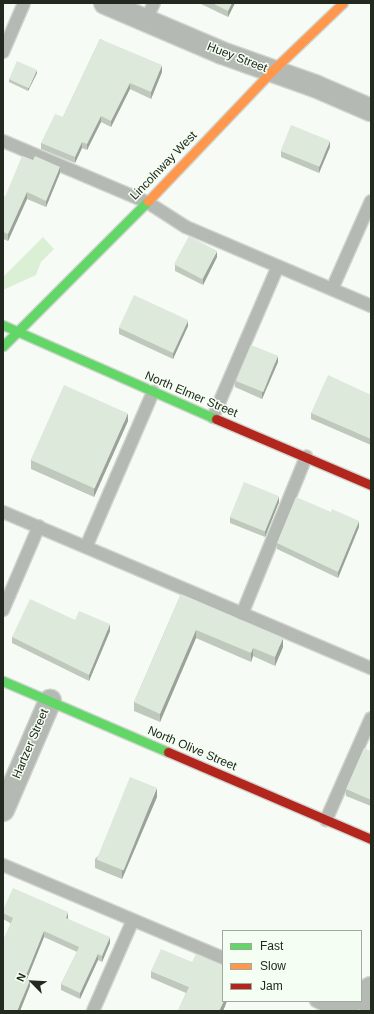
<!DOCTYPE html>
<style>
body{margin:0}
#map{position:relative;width:374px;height:1014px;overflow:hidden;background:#f6fbf5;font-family:Arial,sans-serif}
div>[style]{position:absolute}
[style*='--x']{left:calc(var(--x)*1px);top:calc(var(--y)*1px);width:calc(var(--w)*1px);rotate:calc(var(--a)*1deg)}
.green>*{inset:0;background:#daefd4}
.roads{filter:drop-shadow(1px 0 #d1d5cf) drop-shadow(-1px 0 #d1d5cf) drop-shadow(0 1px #d1d5cf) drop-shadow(0 -1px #d1d5cf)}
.lane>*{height:12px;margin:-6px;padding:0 6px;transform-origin:6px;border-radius:6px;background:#b5b9b4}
.street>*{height:22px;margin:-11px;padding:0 11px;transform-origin:11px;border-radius:11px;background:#b5b9b4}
.fast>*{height:9px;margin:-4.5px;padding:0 4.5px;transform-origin:4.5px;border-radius:4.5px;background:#63d668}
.slow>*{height:9px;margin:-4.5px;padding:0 4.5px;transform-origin:4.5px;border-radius:4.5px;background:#ff974d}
.jam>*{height:9px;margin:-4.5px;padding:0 4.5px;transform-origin:4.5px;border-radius:4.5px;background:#b3261e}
.wall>*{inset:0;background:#bec8bb}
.shaded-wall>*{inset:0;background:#9ba399}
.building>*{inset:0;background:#dde9da;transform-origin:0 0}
span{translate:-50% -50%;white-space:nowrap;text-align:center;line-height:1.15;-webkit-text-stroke:3px #f5fef2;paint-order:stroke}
.street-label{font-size:12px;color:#222a1f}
.frame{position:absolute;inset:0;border:4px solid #222a1f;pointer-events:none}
.legend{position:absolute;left:222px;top:930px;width:140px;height:72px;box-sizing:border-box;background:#f5fef2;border:1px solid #a1a99e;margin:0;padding:5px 7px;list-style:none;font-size:12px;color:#222a1f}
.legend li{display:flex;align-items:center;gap:8px;height:20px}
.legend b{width:20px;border:1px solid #a1a99e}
.north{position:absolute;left:12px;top:962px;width:40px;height:40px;-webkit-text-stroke:3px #f5fef2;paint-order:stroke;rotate:294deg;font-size:11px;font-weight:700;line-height:16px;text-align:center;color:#222a1f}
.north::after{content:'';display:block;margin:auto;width:14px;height:18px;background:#222a1f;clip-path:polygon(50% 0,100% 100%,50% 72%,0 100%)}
</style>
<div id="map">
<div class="green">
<i style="clip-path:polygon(43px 237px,54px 249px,41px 262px,36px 275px,3px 290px,3px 277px)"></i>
</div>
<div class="roads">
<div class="lane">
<i style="--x:146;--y:20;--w:19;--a:-65"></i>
<i style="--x:3;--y:52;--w:53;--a:-66.8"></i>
<i style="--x:3;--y:141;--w:156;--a:23"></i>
<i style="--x:147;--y:202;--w:46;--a:32.7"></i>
<i style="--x:186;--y:227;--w:201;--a:23.1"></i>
<i style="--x:332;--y:289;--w:96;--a:-66.1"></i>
<i style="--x:213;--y:417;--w:164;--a:-66.7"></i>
<i style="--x:3;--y:512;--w:400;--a:23"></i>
<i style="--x:86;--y:547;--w:169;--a:-66.6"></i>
<i style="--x:3;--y:610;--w:91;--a:-66.8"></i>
<i style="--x:242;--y:614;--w:170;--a:-67.8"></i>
<i style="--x:326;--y:820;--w:111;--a:-66.2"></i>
<i style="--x:3;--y:865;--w:239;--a:22.9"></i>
<i style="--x:361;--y:1000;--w:13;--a:58"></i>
<i style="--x:316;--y:1001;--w:22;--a:27"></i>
<i style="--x:93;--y:1011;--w:99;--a:-66.3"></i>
</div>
<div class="street">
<i style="--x:105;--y:3;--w:127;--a:23.1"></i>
<i style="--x:222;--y:53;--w:99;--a:19.5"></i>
<i style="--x:315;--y:86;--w:61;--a:23.2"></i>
<i style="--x:3;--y:810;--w:119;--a:-66.7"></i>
<i style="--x:361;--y:995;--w:12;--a:-35"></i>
<i style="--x:338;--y:1011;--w:17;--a:-36"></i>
</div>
<div class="fast">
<i style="--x:3;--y:325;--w:233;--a:23.8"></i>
<i style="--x:3;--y:346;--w:205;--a:-45"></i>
<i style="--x:3;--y:681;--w:180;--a:23.3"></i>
</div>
<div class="slow">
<i style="--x:148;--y:201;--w:180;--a:-46.4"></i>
<i style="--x:272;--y:71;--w:98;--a:-43.8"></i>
</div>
<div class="jam">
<i style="--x:216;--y:419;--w:168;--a:23.1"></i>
<i style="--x:168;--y:752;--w:221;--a:23.2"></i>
</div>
</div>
<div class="wall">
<i style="clip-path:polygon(199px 3px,235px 3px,228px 17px)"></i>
<i style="clip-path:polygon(100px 39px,162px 72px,151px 99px,130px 89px,111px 127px,101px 122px,87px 150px,82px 148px,75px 163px,41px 149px,41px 143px,63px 117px)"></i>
<i style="clip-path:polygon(37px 73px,28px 91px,9px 82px,9px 79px)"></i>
<i style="clip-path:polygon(330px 147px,319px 173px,281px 157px,281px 151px)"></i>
<i style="clip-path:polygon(60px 173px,46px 207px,27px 199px,8px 241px,3px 239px,3px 196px,5px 197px)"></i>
<i style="clip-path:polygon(217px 257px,203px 285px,175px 271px,175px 265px)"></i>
<i style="clip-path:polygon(188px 326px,173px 359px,119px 334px,119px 328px)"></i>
<i style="clip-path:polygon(278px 362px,262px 399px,235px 387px,235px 381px)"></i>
<i style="clip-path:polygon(371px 395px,371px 445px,311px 419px,311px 413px)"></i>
<i style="clip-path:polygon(128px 421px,94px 497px,31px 469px,31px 460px)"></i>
<i style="clip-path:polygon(279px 502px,265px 537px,230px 523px,230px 517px)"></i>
<i style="clip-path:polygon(359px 527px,338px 578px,277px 549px,277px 543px)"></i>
<i style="clip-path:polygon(181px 594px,283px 647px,275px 666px,253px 656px,251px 662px,196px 638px,160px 722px,134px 711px,134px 702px)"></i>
<i style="clip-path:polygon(75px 620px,110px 631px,89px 681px,12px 643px,12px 637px)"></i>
<i style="clip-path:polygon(371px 751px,371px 806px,346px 796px,346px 789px)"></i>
<i style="clip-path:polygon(157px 797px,122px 879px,95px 868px,95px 859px)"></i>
<i style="clip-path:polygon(3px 910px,68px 918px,68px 919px,110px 943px,102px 962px,98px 960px,80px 999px,61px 990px,61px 984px,77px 952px,44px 937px,27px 979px,30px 986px,20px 1011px,10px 923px,3px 919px)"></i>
<i style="clip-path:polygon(151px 971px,223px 1001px,227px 1001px,223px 1011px,178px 1011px,186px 993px,151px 978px)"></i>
</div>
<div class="shaded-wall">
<i style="clip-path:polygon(232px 3px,235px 3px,228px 17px,228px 11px)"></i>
<i style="clip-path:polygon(162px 65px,162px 72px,151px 99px,151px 92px)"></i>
<i style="clip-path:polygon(37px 70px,37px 73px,28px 91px,28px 88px)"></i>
<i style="clip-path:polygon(130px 83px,130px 89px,111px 127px,111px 121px)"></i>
<i style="clip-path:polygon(101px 116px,101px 122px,87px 150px,87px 144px)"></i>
<i style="clip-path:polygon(330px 141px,330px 147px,319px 173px,319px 167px)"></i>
<i style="clip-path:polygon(82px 142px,82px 148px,75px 163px,75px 157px)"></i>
<i style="clip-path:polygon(60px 167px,60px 173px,46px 207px,46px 201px)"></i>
<i style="clip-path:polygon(27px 192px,27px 199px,8px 241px,8px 234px)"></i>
<i style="clip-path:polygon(217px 251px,217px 257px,203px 285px,203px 279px)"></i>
<i style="clip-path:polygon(188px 320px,188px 326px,173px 359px,173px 353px)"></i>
<i style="clip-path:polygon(278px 356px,278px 362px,262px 399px,262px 393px)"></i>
<i style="clip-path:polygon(128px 413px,128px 421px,94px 497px,94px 489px)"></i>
<i style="clip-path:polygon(279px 496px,279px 502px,265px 537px,265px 531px)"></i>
<i style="clip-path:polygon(359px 521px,359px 527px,338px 578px,338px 572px)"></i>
<i style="clip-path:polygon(110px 624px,110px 631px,89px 681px,89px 675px)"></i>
<i style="clip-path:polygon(196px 630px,196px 638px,160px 722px,160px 714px)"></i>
<i style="clip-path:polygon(283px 638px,283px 647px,275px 666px,275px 657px)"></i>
<i style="clip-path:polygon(253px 648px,253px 656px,251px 662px,251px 653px)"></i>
<i style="clip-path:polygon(157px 788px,157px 797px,122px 879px,122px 871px)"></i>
<i style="clip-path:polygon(68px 912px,68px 918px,66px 924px,66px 918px)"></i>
<i style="clip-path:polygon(44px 931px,44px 937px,25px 984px,25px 978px)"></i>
<i style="clip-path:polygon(110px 937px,110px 943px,102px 962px,102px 956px)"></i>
<i style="clip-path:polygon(98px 954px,98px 960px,80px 999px,80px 993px)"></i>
<i style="clip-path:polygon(30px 980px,30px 986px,20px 1011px,17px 1011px)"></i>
<i style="clip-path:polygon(224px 1001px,227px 1001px,223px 1011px,219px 1011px)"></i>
</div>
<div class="building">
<i style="clip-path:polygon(212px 3px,232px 3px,228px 11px)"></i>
<i style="clip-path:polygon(100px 39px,162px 65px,151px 92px,130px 83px,111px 121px,101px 116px,87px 144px,82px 142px,75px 157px,41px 143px,55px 114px,63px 117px)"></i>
<i style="left:17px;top:61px;width:22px;height:20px;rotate:24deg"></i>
<i style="left:291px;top:125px;width:42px;height:28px;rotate:22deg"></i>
<i style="clip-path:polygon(22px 156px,33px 160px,35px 156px,60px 167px,46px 201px,27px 192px,8px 234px,3px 232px,3px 196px,5px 197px)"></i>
<i style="left:189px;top:236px;width:32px;height:32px;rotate:28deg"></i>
<i style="left:134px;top:295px;width:60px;height:36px;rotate:25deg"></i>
<i style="left:251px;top:345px;width:29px;height:39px;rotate:22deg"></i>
<i style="clip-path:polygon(328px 375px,371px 395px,371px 439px,311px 413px)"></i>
<i style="left:64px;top:385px;width:70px;height:82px;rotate:24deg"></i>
<i style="left:244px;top:482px;width:38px;height:38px;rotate:22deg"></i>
<i style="clip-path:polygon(296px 497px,331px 512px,332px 509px,359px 521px,338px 572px,277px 543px)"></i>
<i style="clip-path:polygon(181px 594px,283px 638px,275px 657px,253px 648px,251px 653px,196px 630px,160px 714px,134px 702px)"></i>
<i style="clip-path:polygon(30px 599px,75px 620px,79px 611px,110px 624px,89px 675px,12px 637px)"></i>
<i style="clip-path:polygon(364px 748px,371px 751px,371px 800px,346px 789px)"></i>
<i style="left:130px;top:777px;width:29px;height:89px;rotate:22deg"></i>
<i style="clip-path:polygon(13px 888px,68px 912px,66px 918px,110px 937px,102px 956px,98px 954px,80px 993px,61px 984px,79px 947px,44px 931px,25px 978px,30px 980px,17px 1011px,3px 1011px,3px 940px,13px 918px,3px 913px,3px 910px)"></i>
<i style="clip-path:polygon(161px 949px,192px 962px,196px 954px,223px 966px,223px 1001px,224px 1001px,219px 1011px,178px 1011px,189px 987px,151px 971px)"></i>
</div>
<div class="street-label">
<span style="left:237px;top:58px;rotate:21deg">Huey Street</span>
<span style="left:164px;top:166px;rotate:-46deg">Lincolnway West</span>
<span style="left:191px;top:395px;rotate:23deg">North Elmer Street</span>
<span style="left:31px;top:744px;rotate:-67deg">Hartzer Street</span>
<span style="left:192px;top:749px;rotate:23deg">North Olive Street</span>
</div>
<div class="frame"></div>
<ul class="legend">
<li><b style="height:5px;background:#63d668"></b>Fast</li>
<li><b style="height:5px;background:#ff974d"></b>Slow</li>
<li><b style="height:5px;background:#b3261e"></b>Jam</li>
</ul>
<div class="north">N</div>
</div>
